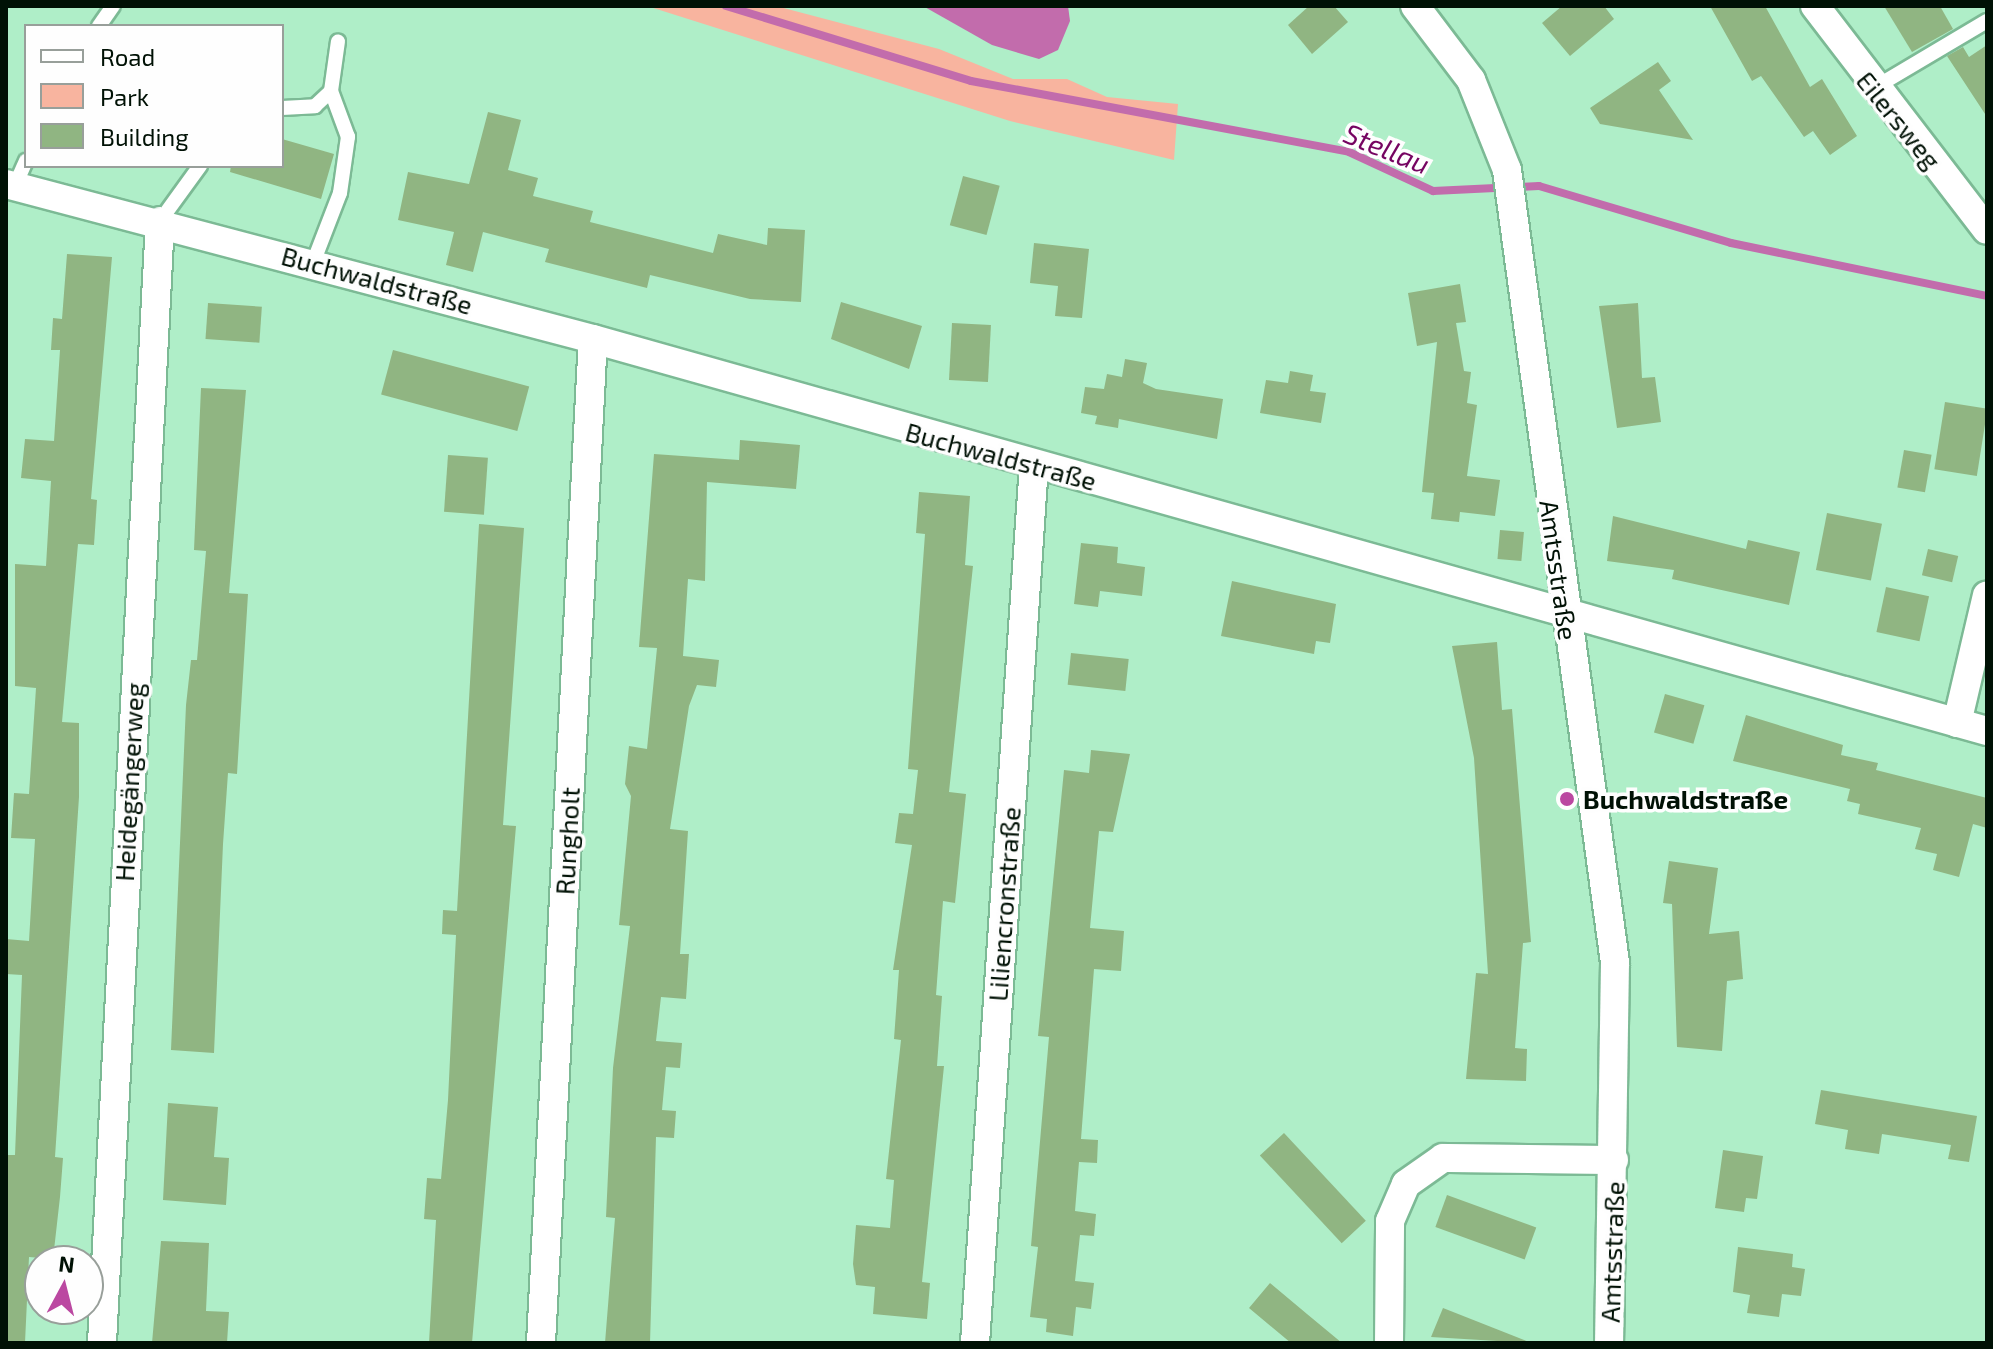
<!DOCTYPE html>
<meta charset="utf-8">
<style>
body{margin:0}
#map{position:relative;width:1993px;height:1349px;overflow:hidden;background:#afeec8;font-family:"Exo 2",sans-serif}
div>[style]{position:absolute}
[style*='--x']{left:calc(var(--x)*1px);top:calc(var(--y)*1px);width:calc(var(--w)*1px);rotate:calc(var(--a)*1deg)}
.green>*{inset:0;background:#f8b49f}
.water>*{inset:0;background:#c26cac}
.stream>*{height:8px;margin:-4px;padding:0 4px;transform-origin:4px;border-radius:4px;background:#c26cac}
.building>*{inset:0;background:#90b582;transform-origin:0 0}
.roads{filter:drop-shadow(2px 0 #7cba95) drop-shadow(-2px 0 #7cba95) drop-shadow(0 2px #7cba95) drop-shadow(0 -2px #7cba95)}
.service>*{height:14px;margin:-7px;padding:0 7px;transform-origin:7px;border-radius:7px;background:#fff}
.minor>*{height:28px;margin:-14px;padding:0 14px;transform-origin:14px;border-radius:14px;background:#fff}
.dots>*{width:22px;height:22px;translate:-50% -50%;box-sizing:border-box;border:4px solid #fefefe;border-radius:50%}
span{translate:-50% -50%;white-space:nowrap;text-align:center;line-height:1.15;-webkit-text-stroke:7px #fefefe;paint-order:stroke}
.street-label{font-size:26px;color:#001105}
.poi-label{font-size:26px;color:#001105;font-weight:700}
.left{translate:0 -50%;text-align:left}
.water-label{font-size:28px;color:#750461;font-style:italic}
.frame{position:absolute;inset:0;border:8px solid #001105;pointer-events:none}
.legend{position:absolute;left:24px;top:24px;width:260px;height:144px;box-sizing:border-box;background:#fefefe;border:2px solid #989f9a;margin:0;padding:10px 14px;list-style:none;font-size:24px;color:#001105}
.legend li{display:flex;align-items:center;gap:16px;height:40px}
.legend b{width:40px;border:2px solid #989f9a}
.north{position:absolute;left:24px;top:1245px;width:80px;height:80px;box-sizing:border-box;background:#fefefe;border:2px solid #989f9a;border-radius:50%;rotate:7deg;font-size:22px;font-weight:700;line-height:32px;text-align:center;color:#001105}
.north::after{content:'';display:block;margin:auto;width:28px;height:36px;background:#bb48a1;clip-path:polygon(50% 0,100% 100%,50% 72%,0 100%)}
</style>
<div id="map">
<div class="green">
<i style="clip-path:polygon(647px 6px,776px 6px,939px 49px,1013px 79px,1067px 79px,1107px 97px,1178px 104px,1174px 160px,1010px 121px)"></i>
</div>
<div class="water">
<i style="clip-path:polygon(923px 6px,1068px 6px,1070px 21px,1058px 50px,1039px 59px,992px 45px)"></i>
</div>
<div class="stream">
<i style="--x:726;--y:6;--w:256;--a:17"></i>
<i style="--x:971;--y:81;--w:385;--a:10.6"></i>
<i style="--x:1349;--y:152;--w:93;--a:24.9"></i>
<i style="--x:1433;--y:191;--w:106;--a:-2.7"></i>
<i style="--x:1539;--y:186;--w:200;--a:16.5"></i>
<i style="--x:1731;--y:243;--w:261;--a:11.7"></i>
</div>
<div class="building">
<i style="clip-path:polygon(1309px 6px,1334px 6px,1348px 22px,1312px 54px,1288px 25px)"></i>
<i style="clip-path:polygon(1562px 6px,1604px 6px,1614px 19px,1570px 56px,1542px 23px)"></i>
<i style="clip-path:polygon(1710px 6px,1765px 6px,1810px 87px,1822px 79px,1857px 136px,1830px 155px,1813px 131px,1804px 137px,1761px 76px,1752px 81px)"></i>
<i style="clip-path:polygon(1884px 6px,1940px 6px,1953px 29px,1912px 52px)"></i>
<i style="clip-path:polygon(1987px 45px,1987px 117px,1947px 56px,1963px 47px,1969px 57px)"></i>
<i style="clip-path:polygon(1658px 62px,1671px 81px,1659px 90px,1693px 140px,1600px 124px,1590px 108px)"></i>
<i style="clip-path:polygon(488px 112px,521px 120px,508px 170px,538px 178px,533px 196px,593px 211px,590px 222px,713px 253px,718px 234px,767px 245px,768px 228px,805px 230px,801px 302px,750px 299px,650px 275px,647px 288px,545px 262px,549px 249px,483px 232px,473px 272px,446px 265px,454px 232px,398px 220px,408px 172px,469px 184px)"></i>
<i style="clip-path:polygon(282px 139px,334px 154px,321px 199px,230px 172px,231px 166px,282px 166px)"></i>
<i style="left:963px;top:176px;width:38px;height:51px;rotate:15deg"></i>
<i style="clip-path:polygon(1034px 243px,1089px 249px,1082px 318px,1055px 316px,1058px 286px,1030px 283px)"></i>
<i style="clip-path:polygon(67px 254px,112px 257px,91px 499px,97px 500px,94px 545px,78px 544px,62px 722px,79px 723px,79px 797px,55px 1157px,63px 1158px,60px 1197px,53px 1259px,29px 1257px,25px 1343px,6px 1343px,6px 1155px,15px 1155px,22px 975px,6px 974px,6px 939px,29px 941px,35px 839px,11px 838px,14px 793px,29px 794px,36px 688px,15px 686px,15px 564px,46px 566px,51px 481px,21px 478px,25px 439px,54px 441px,60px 350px,51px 350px,53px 318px,62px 319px)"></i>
<i style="clip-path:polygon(1460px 284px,1466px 322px,1456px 323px,1464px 371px,1471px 372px,1467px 403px,1477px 405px,1467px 476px,1500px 480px,1495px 516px,1460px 512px,1459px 522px,1431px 519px,1434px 493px,1422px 492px,1437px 342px,1417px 346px,1408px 293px)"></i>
<i style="clip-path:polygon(841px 302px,922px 326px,909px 369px,831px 339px)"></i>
<i style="left:208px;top:303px;width:54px;height:36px;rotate:4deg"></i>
<i style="clip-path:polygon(1638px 303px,1642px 378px,1655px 377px,1661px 422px,1617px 428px,1599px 306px)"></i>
<i style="left:952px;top:323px;width:39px;height:57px;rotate:3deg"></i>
<i style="left:393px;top:350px;width:141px;height:46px;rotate:15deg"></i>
<i style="clip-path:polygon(1125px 359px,1147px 363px,1143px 383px,1156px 389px,1223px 399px,1217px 439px,1119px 419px,1118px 428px,1095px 424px,1097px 416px,1081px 413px,1085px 387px,1104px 389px,1107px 374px,1122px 377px)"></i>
<i style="clip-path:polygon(1290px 371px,1313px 375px,1310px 391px,1326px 393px,1321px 423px,1260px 413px,1266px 380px,1288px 383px)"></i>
<i style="clip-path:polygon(201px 388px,246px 390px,229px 593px,248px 594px,237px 774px,228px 773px,223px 844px,214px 1053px,171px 1050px,186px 705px,191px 660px,197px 660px,206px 551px,194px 550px)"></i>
<i style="left:1945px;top:402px;width:43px;height:68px;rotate:9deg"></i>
<i style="clip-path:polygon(740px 440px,800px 445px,796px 489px,707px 482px,705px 581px,688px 579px,683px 656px,719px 660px,716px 687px,697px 685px,689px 706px,670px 829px,688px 831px,680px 954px,689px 954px,686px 999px,661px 997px,656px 1041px,682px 1043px,680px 1068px,666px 1067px,662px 1110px,676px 1111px,674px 1138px,656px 1137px,650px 1343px,605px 1343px,615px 1218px,606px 1217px,613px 1068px,630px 926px,619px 925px,631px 796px,625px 784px,629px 746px,647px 749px,657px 648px,639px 647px,654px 454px,739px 460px)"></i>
<i style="left:1904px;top:450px;width:28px;height:38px;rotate:10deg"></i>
<i style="left:448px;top:455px;width:40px;height:57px;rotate:4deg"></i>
<i style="clip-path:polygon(919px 492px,970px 496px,965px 565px,973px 566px,949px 792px,966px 794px,955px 903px,943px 901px,936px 995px,942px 996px,937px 1066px,944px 1066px,922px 1282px,930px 1283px,927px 1319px,873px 1314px,875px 1287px,856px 1285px,853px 1264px,856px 1225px,890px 1228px,894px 1180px,886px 1179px,901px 1040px,894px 1039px,899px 970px,893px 970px,912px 845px,895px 843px,899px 813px,913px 814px,918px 770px,908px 769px,925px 534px,916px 533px)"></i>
<i style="left:1827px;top:513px;width:56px;height:58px;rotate:11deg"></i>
<i style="clip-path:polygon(1613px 516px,1746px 549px,1748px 540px,1800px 552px,1789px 605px,1672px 579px,1674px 570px,1607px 561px)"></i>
<i style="clip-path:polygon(479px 524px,524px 528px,503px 825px,516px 826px,472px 1343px,429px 1343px,436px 1220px,424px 1219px,427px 1178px,441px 1179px,448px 1100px,456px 935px,442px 934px,443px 910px,457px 911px)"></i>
<i style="left:1500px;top:530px;width:24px;height:29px;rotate:5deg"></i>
<i style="clip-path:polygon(1081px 543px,1118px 547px,1117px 563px,1145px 567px,1142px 596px,1100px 591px,1098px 607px,1074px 604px)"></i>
<i style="left:1928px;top:549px;width:31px;height:27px;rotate:13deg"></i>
<i style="clip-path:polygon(1232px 581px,1336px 604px,1330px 643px,1316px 641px,1314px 654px,1221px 636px)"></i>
<i style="left:1886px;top:587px;width:44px;height:46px;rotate:12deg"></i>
<i style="clip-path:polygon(1497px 642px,1502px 710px,1512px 709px,1531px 942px,1523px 943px,1515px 1048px,1527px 1049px,1526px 1081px,1466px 1079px,1476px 973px,1488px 974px,1474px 758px,1452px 646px)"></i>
<i style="left:1071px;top:653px;width:58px;height:32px;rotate:6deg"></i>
<i style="left:1665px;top:694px;width:41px;height:40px;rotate:16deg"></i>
<i style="clip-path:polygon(1746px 715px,1843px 745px,1841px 755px,1878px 763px,1876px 770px,1987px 798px,1987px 828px,1973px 824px,1959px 877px,1933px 870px,1937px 854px,1915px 849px,1921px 828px,1858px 814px,1860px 804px,1847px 801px,1850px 789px,1733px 761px)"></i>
<i style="clip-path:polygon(1091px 750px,1130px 754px,1113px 832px,1099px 831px,1090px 928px,1124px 931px,1121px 971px,1094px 969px,1081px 1139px,1098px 1140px,1097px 1163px,1079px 1162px,1075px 1211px,1096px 1214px,1094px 1236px,1080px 1235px,1075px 1281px,1094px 1283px,1091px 1309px,1076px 1307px,1073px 1336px,1046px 1332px,1047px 1319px,1030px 1317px,1038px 1247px,1031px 1246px,1049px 1037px,1038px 1036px,1064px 770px,1089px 773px)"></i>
<i style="clip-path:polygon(1669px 861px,1718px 868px,1709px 934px,1739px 931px,1743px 979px,1727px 981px,1722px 1051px,1677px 1047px,1672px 904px,1663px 903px)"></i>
<i style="clip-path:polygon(1821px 1090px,1977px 1116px,1969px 1162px,1948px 1159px,1951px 1145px,1882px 1134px,1879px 1154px,1845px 1149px,1848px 1130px,1815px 1124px)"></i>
<i style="clip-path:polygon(168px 1103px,218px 1107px,214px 1157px,229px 1158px,226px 1205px,163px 1200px)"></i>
<i style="left:1284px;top:1133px;width:120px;height:33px;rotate:47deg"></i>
<i style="clip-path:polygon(1723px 1150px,1763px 1156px,1757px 1199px,1746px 1198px,1744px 1212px,1715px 1208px)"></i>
<i style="left:1447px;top:1195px;width:95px;height:34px;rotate:20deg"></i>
<i style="clip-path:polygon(161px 1241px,209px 1243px,206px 1311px,229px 1312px,227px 1343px,152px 1343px)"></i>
<i style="clip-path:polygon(1738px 1247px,1793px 1254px,1792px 1267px,1805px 1269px,1801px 1296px,1782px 1294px,1779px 1317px,1747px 1313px,1750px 1295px,1733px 1292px)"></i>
<i style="clip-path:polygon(1270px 1283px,1307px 1314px,1342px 1343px,1291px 1343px,1249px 1308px)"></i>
<i style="clip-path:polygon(1443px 1308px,1529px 1342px,1529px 1343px,1431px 1337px)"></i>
</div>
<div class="roads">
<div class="service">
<i style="--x:99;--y:26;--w:24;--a:-55"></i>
<i style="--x:1874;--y:88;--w:131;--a:-30.7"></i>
<i style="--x:282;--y:108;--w:33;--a:-3"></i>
<i style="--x:315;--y:106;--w:22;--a:-43"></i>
<i style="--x:331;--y:91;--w:50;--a:-82"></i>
<i style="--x:13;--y:190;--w:32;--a:-66"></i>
<i style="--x:160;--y:221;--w:68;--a:-54"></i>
<i style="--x:313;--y:263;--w:75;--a:-68.9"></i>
<i style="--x:340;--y:193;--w:57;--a:-81.9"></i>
<i style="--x:348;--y:137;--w:49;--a:-110.3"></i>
</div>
<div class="minor">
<i style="--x:1415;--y:6;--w:93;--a:52.9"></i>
<i style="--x:1471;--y:80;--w:97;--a:68.2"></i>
<i style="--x:1507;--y:170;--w:800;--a:82.24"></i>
<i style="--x:1615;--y:963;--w:380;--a:90.9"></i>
<i style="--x:1815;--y:6;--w:282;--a:52.5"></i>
<i style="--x:6;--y:184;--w:607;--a:14.79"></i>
<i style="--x:593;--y:339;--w:1448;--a:15.71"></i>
<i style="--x:1957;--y:723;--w:131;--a:-76.8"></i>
<i style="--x:102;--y:1343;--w:1123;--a:-87.04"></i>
<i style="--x:541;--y:1343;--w:1005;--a:-87.04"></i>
<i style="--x:975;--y:1343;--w:880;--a:-86.16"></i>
<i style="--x:1389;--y:1343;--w:122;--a:-89.5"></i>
<i style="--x:1390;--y:1221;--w:40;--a:-66.6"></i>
<i style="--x:1406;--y:1184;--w:45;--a:-35.1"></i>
<i style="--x:1443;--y:1158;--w:171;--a:0.7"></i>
</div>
</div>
<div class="dots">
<i style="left:1567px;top:799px;background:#bb48a1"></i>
</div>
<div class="street-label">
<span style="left:1899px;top:120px;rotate:51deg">Eilersweg</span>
<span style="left:377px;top:280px;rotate:15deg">Buchwaldstraße</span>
<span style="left:1001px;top:456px;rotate:15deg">Buchwaldstraße</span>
<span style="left:1559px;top:570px;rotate:82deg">Amtsstraße</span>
<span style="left:129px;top:782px;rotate:-87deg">Heidegängerweg</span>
<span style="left:567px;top:841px;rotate:-87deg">Rungholt</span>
<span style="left:1004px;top:904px;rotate:-86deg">Liliencronstraße</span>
<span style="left:1612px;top:1252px;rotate:-88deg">Amtsstraße</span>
</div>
<div class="poi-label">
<span class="left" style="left:1583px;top:799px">Buchwaldstraße</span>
</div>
<div class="water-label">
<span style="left:1387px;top:148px;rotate:22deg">Stellau</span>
</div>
<div class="frame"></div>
<ul class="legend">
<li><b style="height:10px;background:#fff"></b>Road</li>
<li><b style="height:22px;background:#f8b49f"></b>Park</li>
<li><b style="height:22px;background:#90b582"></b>Building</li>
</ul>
<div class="north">N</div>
</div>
